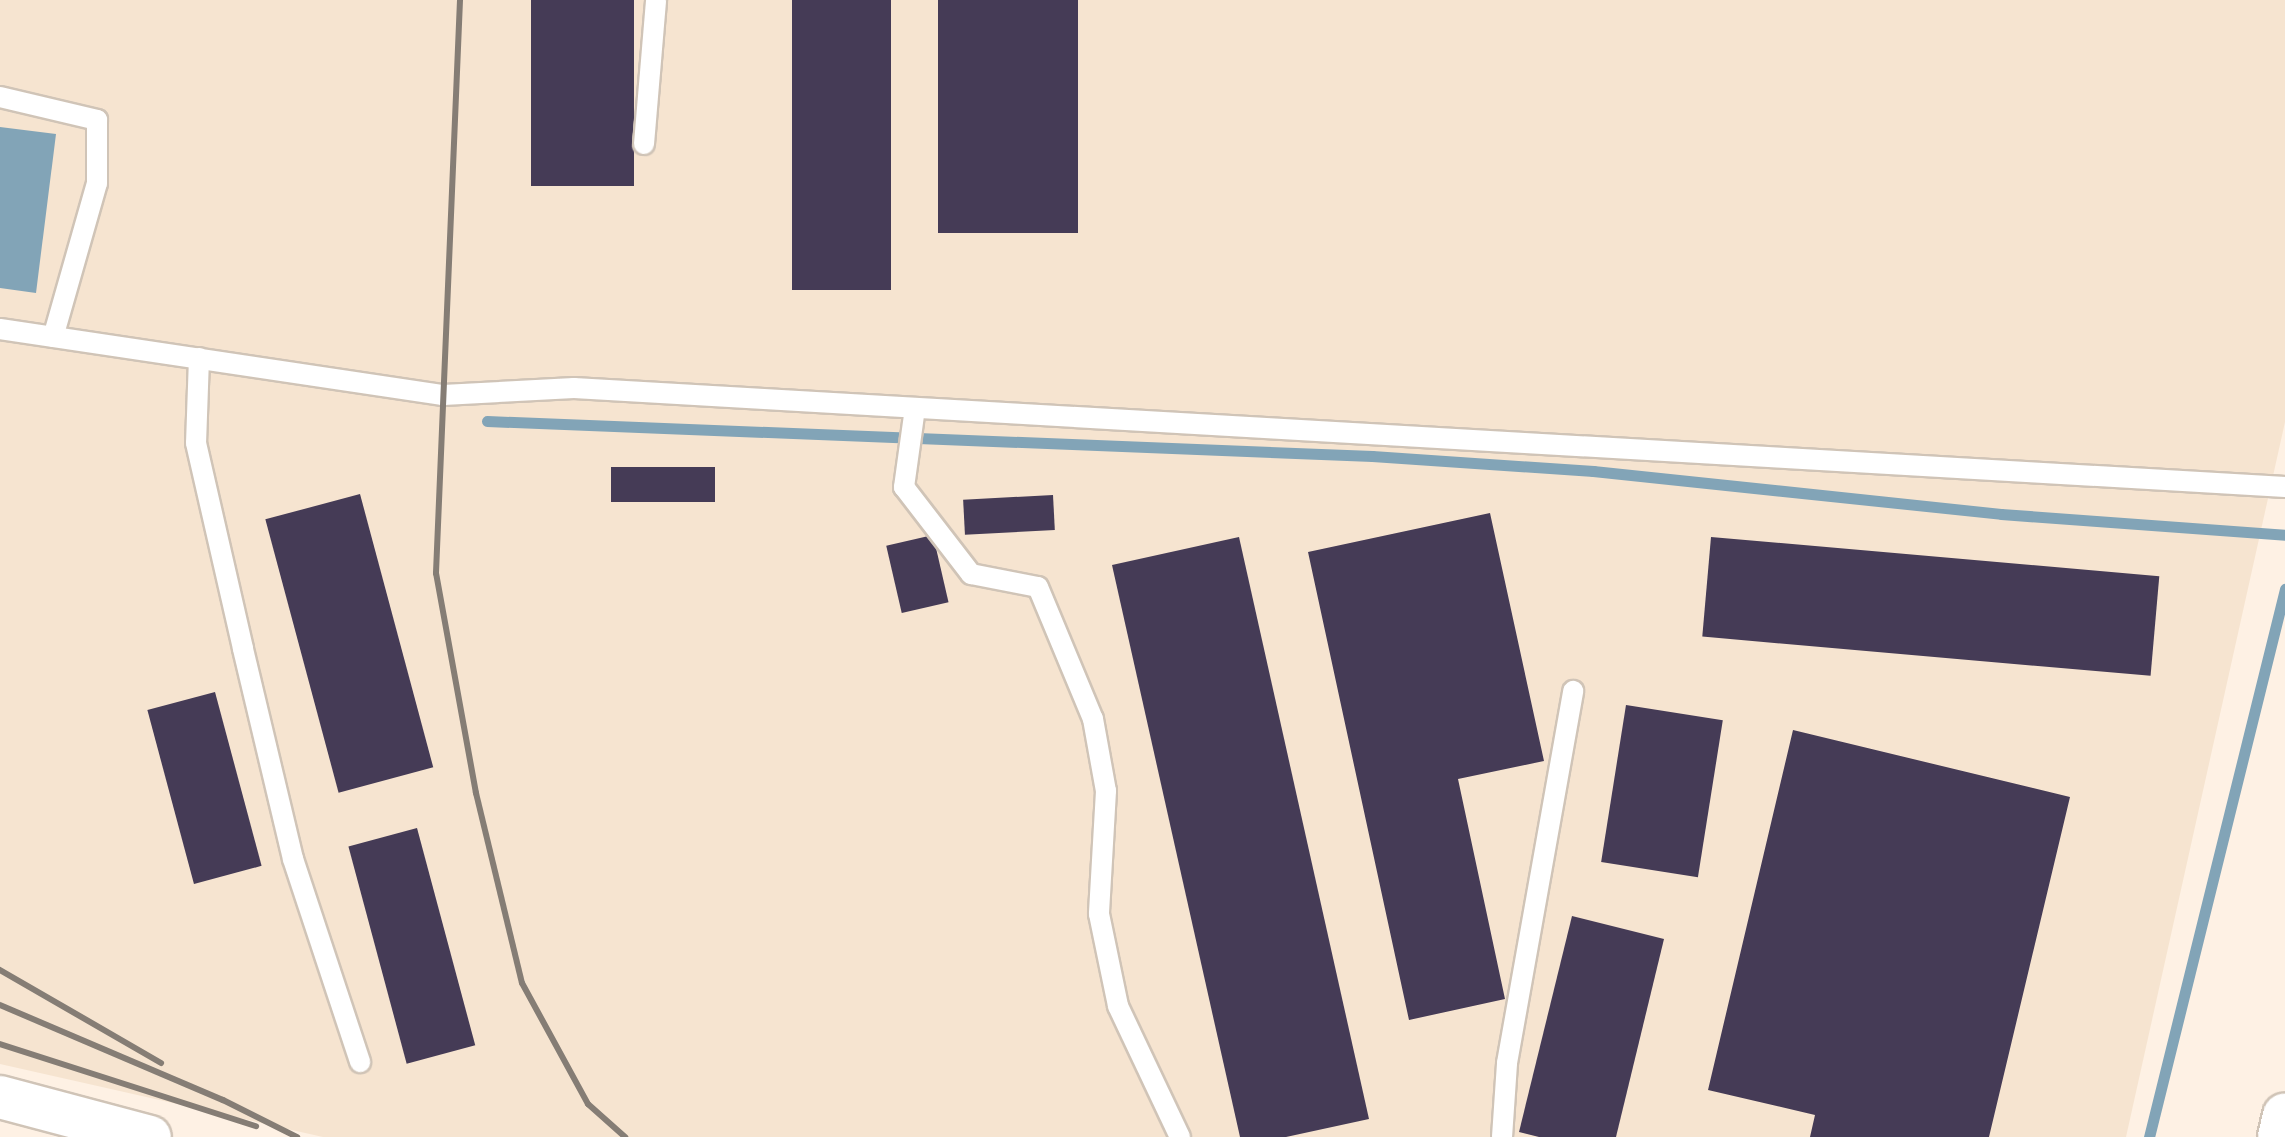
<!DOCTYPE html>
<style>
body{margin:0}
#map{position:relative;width:2285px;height:1137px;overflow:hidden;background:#fef1e4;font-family:"Public Sans",sans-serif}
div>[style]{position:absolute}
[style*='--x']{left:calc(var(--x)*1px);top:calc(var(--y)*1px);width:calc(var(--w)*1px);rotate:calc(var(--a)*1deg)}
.built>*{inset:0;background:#f6e4d0}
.water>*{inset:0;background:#82a4b7}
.stream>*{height:11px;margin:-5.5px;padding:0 5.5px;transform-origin:5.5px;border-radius:5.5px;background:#82a4b7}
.building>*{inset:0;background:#453b56;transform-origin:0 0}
.roads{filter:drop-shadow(2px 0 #d0c4b7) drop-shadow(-2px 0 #d0c4b7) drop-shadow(0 2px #d0c4b7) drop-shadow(0 -2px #d0c4b7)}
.service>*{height:20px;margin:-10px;padding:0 10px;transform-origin:10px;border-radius:10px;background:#fff}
.minor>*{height:42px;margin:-21px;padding:0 21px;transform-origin:21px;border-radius:21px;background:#fff}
.secondary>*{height:44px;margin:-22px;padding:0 22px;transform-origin:22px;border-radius:22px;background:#fff}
.rail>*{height:6px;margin:-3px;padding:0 3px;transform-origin:3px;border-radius:3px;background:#857d75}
span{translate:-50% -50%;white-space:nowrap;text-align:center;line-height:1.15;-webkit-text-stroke:8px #fff;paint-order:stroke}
</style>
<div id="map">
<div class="built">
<i style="clip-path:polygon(0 0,2285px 0,2285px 422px,2126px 1137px,323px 1137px,0 1064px)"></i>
</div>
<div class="water">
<i style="clip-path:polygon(0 127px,56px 134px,36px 293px,0 288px)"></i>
</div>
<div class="stream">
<i style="--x:487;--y:421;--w:886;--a:2.26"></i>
<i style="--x:1372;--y:456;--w:222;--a:3.9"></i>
<i style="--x:1593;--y:471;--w:410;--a:6"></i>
<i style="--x:2001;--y:514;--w:285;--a:4.2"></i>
<i style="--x:2149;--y:1137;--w:565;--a:-76.06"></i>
</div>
<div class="building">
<i style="left:531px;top:0;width:103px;height:186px"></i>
<i style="left:792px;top:0;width:99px;height:290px"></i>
<i style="left:938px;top:0;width:140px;height:233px"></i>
<i style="left:611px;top:467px;width:104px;height:35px"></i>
<i style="left:360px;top:494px;width:283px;height:98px;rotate:75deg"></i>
<i style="left:1053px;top:495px;width:35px;height:90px;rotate:87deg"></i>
<i style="clip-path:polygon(1490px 513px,1544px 761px,1458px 779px,1505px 999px,1409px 1020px,1308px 552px)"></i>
<i style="left:933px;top:535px;width:69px;height:48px;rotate:77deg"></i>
<i style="clip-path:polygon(1239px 537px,1369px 1119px,1286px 1137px,1240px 1137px,1112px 565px)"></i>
<i style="left:1711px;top:537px;width:450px;height:100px;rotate:5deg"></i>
<i style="left:215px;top:692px;width:180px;height:70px;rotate:75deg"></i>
<i style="left:1626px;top:705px;width:98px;height:159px;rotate:9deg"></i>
<i style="clip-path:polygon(1793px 730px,2070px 797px,1989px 1137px,1810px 1137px,1815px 1115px,1708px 1090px)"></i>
<i style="left:417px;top:828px;width:225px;height:71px;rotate:75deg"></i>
<i style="clip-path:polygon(1572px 916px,1664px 939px,1616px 1137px,1539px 1137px,1519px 1132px)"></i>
</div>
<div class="roads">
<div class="service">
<i style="--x:0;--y:97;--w:100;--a:13.3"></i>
<i style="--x:97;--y:120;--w:63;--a:90"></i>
<i style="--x:97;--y:183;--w:160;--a:105.9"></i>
<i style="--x:644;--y:144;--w:144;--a:-85.2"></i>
<i style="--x:0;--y:329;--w:448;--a:8.5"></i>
<i style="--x:443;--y:395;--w:131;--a:-3.1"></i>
<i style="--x:574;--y:388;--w:1714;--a:3.31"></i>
<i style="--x:199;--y:358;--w:85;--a:92"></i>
<i style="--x:196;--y:443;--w:211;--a:77.1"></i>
<i style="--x:243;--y:649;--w:216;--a:76.6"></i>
<i style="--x:293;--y:859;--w:214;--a:71.7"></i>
<i style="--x:915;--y:408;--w:80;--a:97.9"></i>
<i style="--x:904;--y:487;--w:110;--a:52.4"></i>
<i style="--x:971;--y:574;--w:68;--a:11"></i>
<i style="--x:1038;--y:587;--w:143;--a:67.4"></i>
<i style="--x:1093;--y:719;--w:73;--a:79.8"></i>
<i style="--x:1106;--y:791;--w:123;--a:93.3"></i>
<i style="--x:1099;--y:914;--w:94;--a:78.3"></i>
<i style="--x:1118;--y:1006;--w:145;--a:64.7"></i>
<i style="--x:1502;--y:1137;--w:74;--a:-86.1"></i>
<i style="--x:1507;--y:1063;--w:378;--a:-79.9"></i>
</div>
<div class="minor">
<i style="--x:0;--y:1097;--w:155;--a:14.9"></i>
</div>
<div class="secondary">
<i style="--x:2280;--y:1137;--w:22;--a:-77"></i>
</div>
</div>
<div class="rail">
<i style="--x:460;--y:0;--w:574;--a:92.4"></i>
<i style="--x:436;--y:573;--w:224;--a:79.7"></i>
<i style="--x:476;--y:793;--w:195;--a:76.4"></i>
<i style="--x:522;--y:983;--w:138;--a:61.4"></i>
<i style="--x:588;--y:1104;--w:50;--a:41.7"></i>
<i style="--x:0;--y:970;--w:186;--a:30"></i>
<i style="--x:0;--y:1005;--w:242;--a:23.1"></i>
<i style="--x:223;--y:1100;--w:83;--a:26.6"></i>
<i style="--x:0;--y:1044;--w:269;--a:17.8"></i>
</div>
</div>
